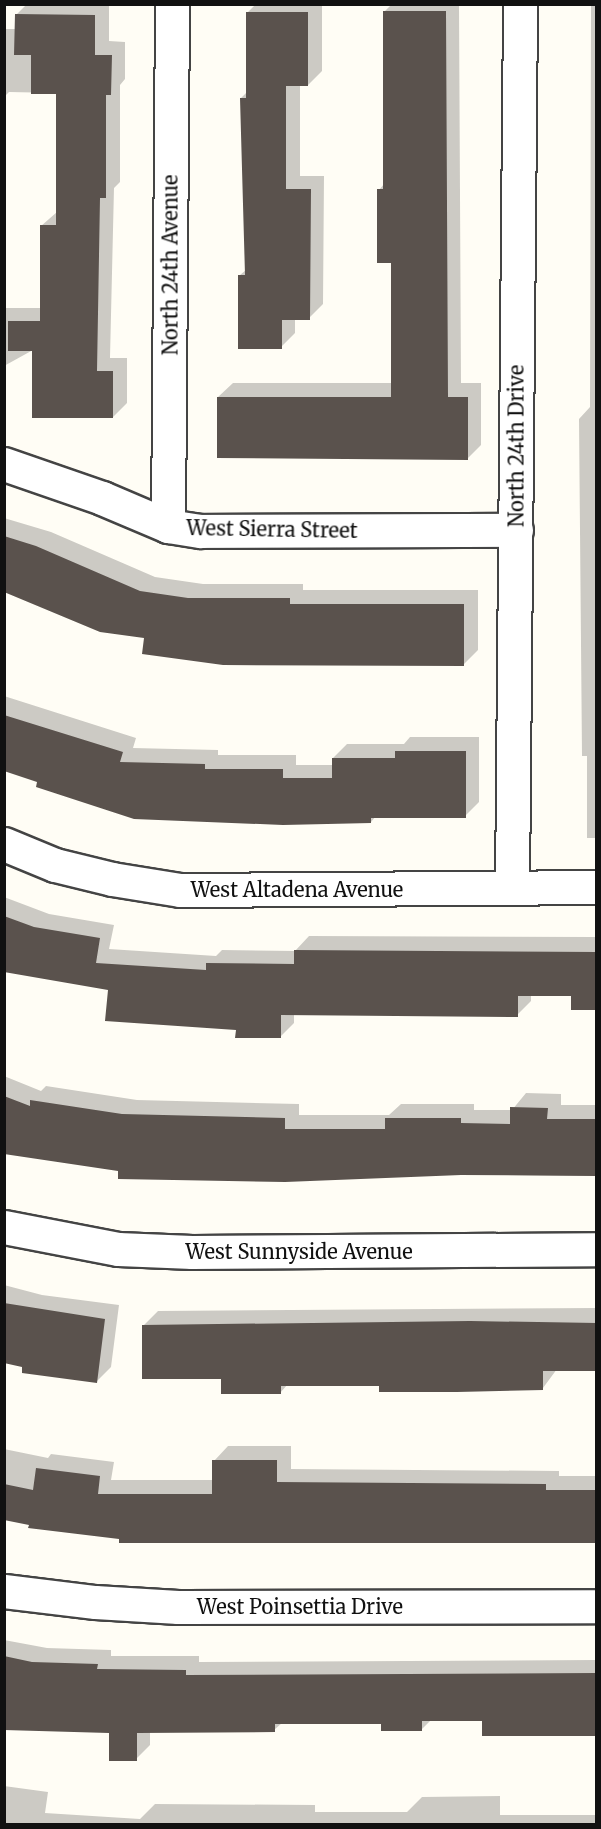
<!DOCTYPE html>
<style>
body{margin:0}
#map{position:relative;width:601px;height:1829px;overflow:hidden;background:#fffdf5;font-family:Merriweather,serif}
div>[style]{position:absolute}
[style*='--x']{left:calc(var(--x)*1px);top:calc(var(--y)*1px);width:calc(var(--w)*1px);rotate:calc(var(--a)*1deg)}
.shadow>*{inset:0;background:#0003}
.building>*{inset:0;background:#5a524d}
.roads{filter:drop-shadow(2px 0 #444) drop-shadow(-2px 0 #444) drop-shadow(0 2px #444) drop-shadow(0 -2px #444)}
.minor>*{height:33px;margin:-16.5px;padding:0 16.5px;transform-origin:16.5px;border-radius:16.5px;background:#fff}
span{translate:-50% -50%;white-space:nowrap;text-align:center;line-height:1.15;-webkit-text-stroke:6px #fff;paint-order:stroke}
.street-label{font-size:20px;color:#111}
.frame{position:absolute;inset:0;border:6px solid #111;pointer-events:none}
</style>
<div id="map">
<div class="shadow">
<i style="clip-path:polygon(27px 4px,109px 4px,109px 41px,125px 42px,125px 79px,120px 85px,120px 182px,114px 188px,110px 358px,127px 358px,127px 403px,113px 417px,33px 350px,4px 366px,4px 308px,41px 308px,41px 226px,57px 212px,57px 93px,9px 92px,4px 97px,4px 29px,16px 29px,16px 15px)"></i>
<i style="clip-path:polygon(256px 4px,322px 4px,322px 71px,308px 85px,300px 85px,300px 176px,324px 176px,323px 304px,309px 318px,295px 318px,295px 333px,281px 347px,240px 275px,246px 270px,241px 98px,247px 92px,247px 13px)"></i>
<i style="clip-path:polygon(392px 4px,459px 4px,461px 383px,481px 383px,481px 445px,467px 459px,218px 397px,233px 383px,393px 383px,393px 262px,379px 190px,384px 184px,384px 12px)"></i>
<i style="clip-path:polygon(591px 4px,596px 4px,596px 838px,587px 838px,587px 756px,582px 756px,579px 419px,590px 407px)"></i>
<i style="clip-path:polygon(4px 518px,51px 532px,155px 577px,203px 584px,303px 584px,303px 590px,478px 590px,478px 650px,464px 664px,146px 637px,4px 590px)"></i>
<i style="clip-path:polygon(4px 696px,136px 738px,133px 748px,218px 750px,218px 755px,296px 755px,296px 765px,333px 765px,333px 758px,347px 744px,404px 744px,410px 737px,479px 737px,479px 802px,465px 816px,376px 816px,371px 822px,39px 781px,4px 769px)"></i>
<i style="clip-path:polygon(4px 897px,49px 914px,114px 925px,109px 949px,216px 956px,222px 950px,295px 951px,309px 936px,596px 937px,596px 1008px,572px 994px,531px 994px,531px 1001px,517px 1015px,294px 1013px,294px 1023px,280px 1037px,237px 1028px,109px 989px,4px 971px)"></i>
<i style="clip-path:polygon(4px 1076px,41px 1091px,46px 1086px,137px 1100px,299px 1104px,299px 1115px,389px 1115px,401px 1104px,474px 1104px,474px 1110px,512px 1110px,526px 1093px,561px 1094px,561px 1105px,596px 1105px,596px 1176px,119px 1170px,4px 1149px)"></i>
<i style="clip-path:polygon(4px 1285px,42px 1295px,119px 1305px,111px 1367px,97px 1381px,4px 1361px)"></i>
<i style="clip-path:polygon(596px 1308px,596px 1369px,557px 1369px,543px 1388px,288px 1384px,280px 1393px,223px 1378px,144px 1325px,158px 1311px)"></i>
<i style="clip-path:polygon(228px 1446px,291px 1446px,291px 1469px,559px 1471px,559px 1476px,596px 1476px,596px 1541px,120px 1542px,120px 1537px,4px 1518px,4px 1449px,48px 1458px,51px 1454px,114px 1462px,111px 1480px,214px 1480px,214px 1461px)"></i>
<i style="clip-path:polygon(4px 1640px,47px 1648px,111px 1650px,111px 1656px,199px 1656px,199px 1662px,596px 1660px,596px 1734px,483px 1719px,432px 1719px,422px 1729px,382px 1723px,282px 1723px,274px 1730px,150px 1731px,150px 1745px,136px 1759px,111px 1732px,4px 1720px)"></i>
<i style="clip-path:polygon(4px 1786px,48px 1792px,45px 1813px,140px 1819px,155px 1804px,315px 1805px,315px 1812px,407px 1812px,422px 1797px,500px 1796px,500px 1815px,596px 1815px,596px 1824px,4px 1824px)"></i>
</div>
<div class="building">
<i style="clip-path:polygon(383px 11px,446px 11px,448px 397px,468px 397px,468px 460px,217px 458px,217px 397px,391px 397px,391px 263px,377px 263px,377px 189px,383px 189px)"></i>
<i style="clip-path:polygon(246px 12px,308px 12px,308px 86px,286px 86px,286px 189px,311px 189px,310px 320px,282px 320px,282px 349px,238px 349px,238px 275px,245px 275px,240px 98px,246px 98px)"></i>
<i style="clip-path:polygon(15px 14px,95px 15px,95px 55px,112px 55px,111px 95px,106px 95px,106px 198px,100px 198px,97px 371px,113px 371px,113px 418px,32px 418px,32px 351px,8px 351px,8px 321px,40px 321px,40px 225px,56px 225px,56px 94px,31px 94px,31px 55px,14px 55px)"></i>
<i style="clip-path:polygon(4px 536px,36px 546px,140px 591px,188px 598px,290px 598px,290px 604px,464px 604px,464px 666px,223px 665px,142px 654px,144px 638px,100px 632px,4px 592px)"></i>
<i style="clip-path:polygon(4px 715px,123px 752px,120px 762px,205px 764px,205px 769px,283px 769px,283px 778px,332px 778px,332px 758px,395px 758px,395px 751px,466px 751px,466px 818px,371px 818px,371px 823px,283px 825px,134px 819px,36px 787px,37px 782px,4px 771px)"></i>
<i style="clip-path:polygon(4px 916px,34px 927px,100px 938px,96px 963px,206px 970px,206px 963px,294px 964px,294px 950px,597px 952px,597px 1010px,571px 1010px,571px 996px,518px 996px,518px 1017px,281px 1015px,281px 1038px,235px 1038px,236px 1030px,105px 1021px,108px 990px,4px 972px)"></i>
<i style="clip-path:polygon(4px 1096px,30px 1106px,30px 1100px,122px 1114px,285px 1118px,285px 1129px,385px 1129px,385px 1118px,461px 1118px,461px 1123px,510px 1124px,510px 1107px,548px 1108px,547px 1119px,597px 1119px,597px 1176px,461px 1175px,285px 1182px,118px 1179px,118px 1171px,4px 1154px)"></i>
<i style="clip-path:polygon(4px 1303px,105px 1319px,97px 1383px,22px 1373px,22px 1367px,4px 1363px)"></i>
<i style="clip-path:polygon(470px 1321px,597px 1323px,597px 1371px,543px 1371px,543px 1390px,457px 1392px,379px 1392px,379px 1386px,281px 1386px,281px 1394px,221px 1394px,221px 1379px,142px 1379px,142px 1325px)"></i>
<i style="clip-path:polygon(212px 1460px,277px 1460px,277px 1482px,546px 1484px,546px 1490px,597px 1490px,597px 1543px,119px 1543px,119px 1539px,28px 1528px,29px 1525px,4px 1520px,4px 1484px,33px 1490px,36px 1468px,100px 1476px,98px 1494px,212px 1494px)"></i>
<i style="clip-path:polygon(4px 1656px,32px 1662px,98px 1664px,97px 1669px,186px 1670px,186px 1675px,597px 1673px,597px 1736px,482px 1736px,482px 1721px,422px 1721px,422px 1731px,381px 1731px,381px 1724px,275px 1724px,275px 1732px,137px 1733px,137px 1761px,109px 1761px,109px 1733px,4px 1730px)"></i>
</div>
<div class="roads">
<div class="minor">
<i style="--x:4;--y:464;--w:104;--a:19.1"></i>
<i style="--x:102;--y:498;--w:72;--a:23"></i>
<i style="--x:168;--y:526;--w:33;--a:9"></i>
<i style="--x:201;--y:531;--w:315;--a:-0.2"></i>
<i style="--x:168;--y:526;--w:522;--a:-89.56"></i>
<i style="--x:4;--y:844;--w:55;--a:22.4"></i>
<i style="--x:55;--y:865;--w:59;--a:13.8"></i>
<i style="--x:112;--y:879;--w:69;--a:9.2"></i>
<i style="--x:180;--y:890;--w:416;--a:-0.4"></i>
<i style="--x:512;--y:888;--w:884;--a:-89.48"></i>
<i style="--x:4;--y:1227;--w:116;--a:10.9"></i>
<i style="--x:118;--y:1249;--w:74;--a:2.3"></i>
<i style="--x:192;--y:1252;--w:404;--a:-0.4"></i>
<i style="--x:4;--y:1591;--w:92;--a:6.9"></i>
<i style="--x:95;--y:1602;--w:83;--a:3.4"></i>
<i style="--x:178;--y:1607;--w:418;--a:-0.1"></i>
</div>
</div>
<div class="street-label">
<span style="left:170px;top:265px;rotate:-90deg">North 24th Avenue</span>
<span style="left:516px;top:446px;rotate:-90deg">North 24th Drive</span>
<span style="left:272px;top:529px;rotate:1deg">West Sierra Street</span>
<span style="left:297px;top:889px">West Altadena Avenue</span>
<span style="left:299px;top:1251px">West Sunnyside Avenue</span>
<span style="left:300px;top:1606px">West Poinsettia Drive</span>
</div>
<div class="frame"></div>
</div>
